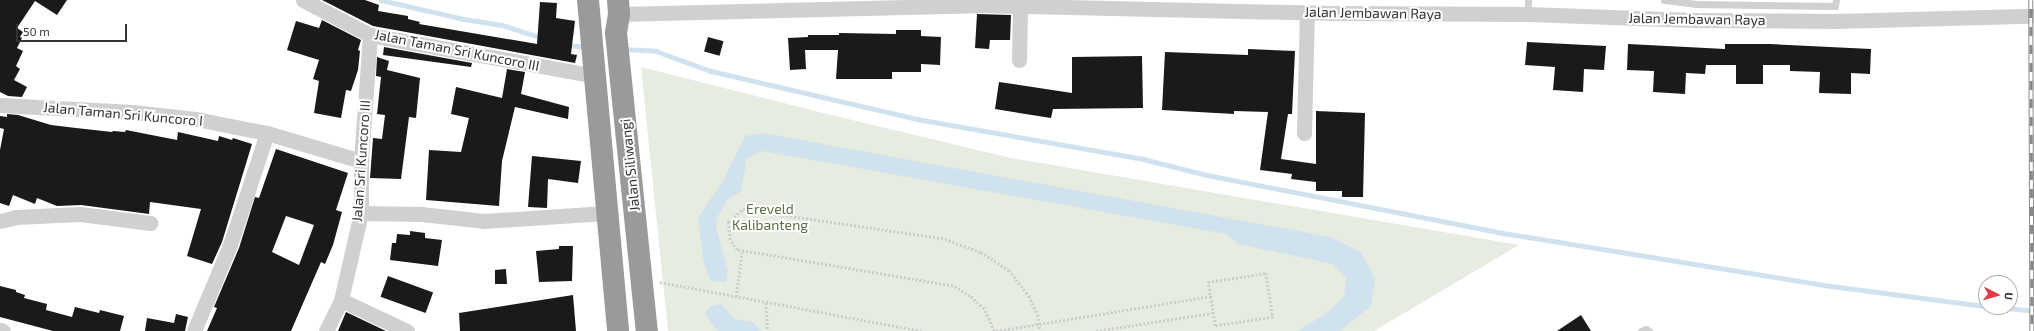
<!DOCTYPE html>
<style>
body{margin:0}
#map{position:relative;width:2034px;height:331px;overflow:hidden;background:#fff;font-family:"Exo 2",sans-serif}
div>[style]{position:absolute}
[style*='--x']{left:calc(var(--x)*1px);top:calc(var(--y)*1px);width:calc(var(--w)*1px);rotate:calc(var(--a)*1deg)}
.green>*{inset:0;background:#e6ecdf}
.water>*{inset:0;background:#cfe2ee}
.stream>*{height:4.5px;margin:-2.25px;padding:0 2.25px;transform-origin:2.25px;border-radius:2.25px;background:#cfe2ee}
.building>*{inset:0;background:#1a1a1a;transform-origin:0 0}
.path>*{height:2.5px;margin-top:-1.25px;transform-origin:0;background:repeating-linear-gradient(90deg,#cdcdcd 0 2px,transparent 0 4px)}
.lane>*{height:7px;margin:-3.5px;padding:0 3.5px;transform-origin:3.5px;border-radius:3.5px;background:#d0d0d0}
.street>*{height:15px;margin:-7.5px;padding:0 7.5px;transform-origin:7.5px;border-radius:7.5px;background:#d0d0d0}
.highway>*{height:22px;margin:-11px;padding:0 11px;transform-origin:11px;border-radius:11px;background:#9a9a9a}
.rail>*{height:4.5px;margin-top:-2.25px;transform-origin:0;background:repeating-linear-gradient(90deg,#fff 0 9px,#888 0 18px);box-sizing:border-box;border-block:1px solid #888}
span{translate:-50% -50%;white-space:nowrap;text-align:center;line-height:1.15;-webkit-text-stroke:4px #fff;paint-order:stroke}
.street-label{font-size:14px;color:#333}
.park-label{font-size:14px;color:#56703f}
.north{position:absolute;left:1978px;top:275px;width:40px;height:40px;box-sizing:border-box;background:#fff;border:1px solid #adadad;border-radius:50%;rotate:96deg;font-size:11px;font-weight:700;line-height:16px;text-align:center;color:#333}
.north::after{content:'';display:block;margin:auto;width:14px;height:18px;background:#e63946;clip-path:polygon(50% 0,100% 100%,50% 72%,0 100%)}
.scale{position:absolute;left:16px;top:24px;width:111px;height:18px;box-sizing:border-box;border:2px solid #333;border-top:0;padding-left:5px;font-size:12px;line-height:14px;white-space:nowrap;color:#333;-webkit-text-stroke:3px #fff;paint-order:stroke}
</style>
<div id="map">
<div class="green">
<i style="clip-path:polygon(641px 67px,827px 114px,1011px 158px,1519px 245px,1374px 331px,668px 331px)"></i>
</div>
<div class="water">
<i style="clip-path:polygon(763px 133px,1331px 237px,1361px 252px,1375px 278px,1371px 306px,1340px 331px,1297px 331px,1324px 315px,1344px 297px,1346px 278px,1333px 264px,1238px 244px,1226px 234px,763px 151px,747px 158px,741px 191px,727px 200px,717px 218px,716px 228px,728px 271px,726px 282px,710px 281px,703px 258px,698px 217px,723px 181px,745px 136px)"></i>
<i style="clip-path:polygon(721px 304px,735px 319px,753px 322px,760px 331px,719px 331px,714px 327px,705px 313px,711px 306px)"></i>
</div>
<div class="stream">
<i style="--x:381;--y:0;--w:85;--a:12.9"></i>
<i style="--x:464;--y:19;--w:38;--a:9"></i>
<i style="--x:502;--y:25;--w:43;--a:17.6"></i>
<i style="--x:567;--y:45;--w:19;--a:6"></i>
<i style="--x:623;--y:49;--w:33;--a:3"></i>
<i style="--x:656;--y:51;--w:59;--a:20"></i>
<i style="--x:711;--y:71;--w:212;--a:13.1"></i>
<i style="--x:917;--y:119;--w:230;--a:10"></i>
<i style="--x:1143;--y:159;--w:66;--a:14"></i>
<i style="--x:1207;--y:175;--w:296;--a:11.1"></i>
<i style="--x:1497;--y:232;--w:338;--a:9.2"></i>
<i style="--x:1831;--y:286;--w:156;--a:7.4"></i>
<i style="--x:1998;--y:307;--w:36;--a:6"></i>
</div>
<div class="building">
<i style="clip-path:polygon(0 0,67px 0,57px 15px,35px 1px,17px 28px,23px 32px,20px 37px,22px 38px,17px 48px,23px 51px,16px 66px,20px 69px,14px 80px,27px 87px,22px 97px,8px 96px,0 92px)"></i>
<i style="clip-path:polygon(322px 0,365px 0,379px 5px,378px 11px,408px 16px,408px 19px,420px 22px,419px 24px,537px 44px,540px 2px,557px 3px,556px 18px,575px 21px,571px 54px,577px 55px,575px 63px,373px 26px)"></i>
<i style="clip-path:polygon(977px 14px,1011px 15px,1010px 40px,990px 40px,989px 49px,975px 48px)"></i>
<i style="clip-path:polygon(322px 20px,361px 40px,358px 50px,360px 51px,358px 70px,351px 91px,346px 90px,341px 118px,314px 113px,319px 81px,313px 79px,319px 60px,287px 50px,296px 21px,319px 28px)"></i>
<i style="clip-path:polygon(896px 30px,921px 30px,921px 36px,941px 37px,940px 65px,921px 64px,921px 72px,892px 72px,892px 79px,836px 79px,838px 50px,805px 50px,806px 69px,790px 70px,788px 38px,808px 37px,808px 35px,839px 35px,839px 33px,896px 34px)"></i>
<i style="left:708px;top:37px;width:16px;height:15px;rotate:15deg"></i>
<i style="clip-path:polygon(1527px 42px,1606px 46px,1604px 70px,1584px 69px,1583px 92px,1553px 90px,1555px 67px,1525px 65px)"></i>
<i style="clip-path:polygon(1628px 44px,1725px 49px,1725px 44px,1770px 44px,1871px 49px,1870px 74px,1851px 73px,1851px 94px,1819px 93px,1820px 72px,1790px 71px,1790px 65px,1763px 65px,1763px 84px,1736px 84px,1736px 65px,1706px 65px,1705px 74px,1686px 73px,1685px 94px,1653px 92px,1654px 71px,1627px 70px)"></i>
<i style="clip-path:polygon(384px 47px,472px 63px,471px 67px,383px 55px)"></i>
<i style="clip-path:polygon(1248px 49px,1295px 51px,1292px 114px,1288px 114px,1281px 159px,1316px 164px,1316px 111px,1365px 113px,1363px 197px,1342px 197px,1342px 191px,1316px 191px,1316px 182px,1291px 179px,1292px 174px,1260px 170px,1268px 112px,1234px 111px,1234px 114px,1162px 110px,1165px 52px,1248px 55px)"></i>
<i style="clip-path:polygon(1142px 56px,1143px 108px,1053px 109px,1051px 118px,995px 109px,999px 82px,1072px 93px,1072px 57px)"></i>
<i style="clip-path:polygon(377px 57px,389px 61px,387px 70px,420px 78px,416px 118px,409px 117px,401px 179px,370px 178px,373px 138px,382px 139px,385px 115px,377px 114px,381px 77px,376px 76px)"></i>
<i style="clip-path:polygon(507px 69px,525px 72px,521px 94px,569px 107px,568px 119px,515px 107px,502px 161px,499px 206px,426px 200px,429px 150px,461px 152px,469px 118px,451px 114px,456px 87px,502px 98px)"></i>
<i style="clip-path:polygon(7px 114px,18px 115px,51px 125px,76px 128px,112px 132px,113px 131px,125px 132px,126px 130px,177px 140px,178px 132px,218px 141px,219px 136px,232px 140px,233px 138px,252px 144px,222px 242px,212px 264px,187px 256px,201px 209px,150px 202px,149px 214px,81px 205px,57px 206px,37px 198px,35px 204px,13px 195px,9px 206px,0 203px,0 150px,4px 129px,0 128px,0 116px,7px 117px)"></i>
<i style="clip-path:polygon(evenodd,276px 149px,348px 173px,336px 210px,342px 212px,333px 245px,325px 264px,321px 262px,291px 331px,207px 331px,217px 308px,214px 307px,239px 248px,255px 197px,259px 198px,276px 149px,286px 216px,314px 225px,299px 265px,272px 252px,286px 216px)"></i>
<i style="clip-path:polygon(532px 156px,581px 161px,578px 183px,548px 179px,547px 208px,528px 207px)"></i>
<i style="clip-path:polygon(410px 231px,425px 233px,425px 238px,442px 240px,438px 266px,390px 260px,392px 243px,396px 243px,397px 234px,410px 235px)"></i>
<i style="clip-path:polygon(559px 246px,573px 246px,572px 281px,539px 282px,536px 251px,559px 249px)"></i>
<i style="clip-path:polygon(506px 269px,507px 284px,495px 284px,495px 270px)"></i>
<i style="left:388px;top:276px;width:48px;height:22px;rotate:20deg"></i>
<i style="clip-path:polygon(0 286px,16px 290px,16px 292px,25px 295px,24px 298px,47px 304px,46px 310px,72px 317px,75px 307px,99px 313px,100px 310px,124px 316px,120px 331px,53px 331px,0 317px)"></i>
<i style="clip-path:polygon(573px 295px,576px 331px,460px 331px,459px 313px)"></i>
<i style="clip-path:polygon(346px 312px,386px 331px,338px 331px)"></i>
<i style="clip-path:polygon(176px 314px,188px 317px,185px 331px,145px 331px,147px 318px,174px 323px)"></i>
<i style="clip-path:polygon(1581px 315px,1591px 331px,1557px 331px)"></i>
</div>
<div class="path">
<i style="--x:1266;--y:273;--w:45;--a:81"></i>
<i style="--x:1273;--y:317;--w:59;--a:171.2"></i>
<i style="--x:1215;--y:326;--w:45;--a:-99"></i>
<i style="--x:1208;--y:282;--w:59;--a:-8.8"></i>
<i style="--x:660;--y:282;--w:266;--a:10.6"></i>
<i style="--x:736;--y:297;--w:45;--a:-82.4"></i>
<i style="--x:766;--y:303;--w:28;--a:86"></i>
<i style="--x:994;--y:331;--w:24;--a:-114"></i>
<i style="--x:984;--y:309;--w:19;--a:-137"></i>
<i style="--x:970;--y:296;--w:20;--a:-150"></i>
<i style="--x:953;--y:286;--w:219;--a:-170.5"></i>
<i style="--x:737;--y:250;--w:12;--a:-125"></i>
<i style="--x:730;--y:240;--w:18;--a:-96"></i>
<i style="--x:728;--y:222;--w:20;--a:-41"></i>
<i style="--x:743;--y:209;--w:204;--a:8.4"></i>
<i style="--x:945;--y:239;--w:38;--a:20"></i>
<i style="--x:981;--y:252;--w:33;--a:33"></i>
<i style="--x:1009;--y:270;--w:33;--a:52"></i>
<i style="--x:1029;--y:296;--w:21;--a:65"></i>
<i style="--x:1038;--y:315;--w:16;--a:83"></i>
<i style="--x:996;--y:331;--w:218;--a:-9.2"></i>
<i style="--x:1096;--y:331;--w:117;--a:-8.8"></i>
</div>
<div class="lane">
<i style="--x:1528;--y:0;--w:14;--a:90"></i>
<i style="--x:1664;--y:0;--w:31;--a:7"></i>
<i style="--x:1695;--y:4;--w:140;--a:0.8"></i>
<i style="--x:1835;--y:6;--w:6;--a:-81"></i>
<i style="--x:1641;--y:331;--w:5;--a:-22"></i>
<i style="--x:1646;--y:329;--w:4;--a:34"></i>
</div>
<div class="street">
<i style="--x:303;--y:0;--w:76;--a:27.6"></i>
<i style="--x:370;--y:35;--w:229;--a:10.3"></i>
<i style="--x:619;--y:14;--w:359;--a:-1.4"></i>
<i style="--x:978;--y:5;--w:355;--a:1.3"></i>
<i style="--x:1333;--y:13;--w:195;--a:0.3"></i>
<i style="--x:1528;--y:14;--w:166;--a:2.1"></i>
<i style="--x:1694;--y:20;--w:141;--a:0.4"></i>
<i style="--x:1835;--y:21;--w:196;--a:-1.5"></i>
<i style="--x:1019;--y:60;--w:54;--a:-88.9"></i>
<i style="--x:0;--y:105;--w:133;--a:3"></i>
<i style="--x:133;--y:112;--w:63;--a:6.3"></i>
<i style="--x:196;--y:119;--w:72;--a:11.2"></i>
<i style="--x:267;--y:133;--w:98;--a:16.6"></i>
<i style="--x:1304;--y:133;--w:121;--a:-88.6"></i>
<i style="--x:361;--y:213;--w:60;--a:1"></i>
<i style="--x:421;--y:214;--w:63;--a:6.3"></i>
<i style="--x:484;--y:221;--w:122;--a:-3.8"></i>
<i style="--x:0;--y:221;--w:16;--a:-14"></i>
<i style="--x:16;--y:217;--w:64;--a:-2.7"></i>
<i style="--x:80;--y:214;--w:71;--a:7.3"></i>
<i style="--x:341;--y:300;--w:73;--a:25.2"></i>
<i style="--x:0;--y:330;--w:3;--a:18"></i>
<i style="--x:194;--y:331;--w:93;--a:-67.3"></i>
<i style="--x:230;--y:245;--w:118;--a:-71.7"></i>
<i style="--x:326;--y:331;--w:34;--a:-64"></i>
<i style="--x:341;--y:300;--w:89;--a:-77.1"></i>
<i style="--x:361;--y:213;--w:52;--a:-90"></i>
<i style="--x:361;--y:161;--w:126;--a:-85.9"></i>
</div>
<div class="highway">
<i style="--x:588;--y:0;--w:332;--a:84.8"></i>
<i style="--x:618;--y:0;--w:14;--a:86"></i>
<i style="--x:619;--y:14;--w:19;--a:99"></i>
<i style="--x:616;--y:33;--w:300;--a:84.1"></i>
</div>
<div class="rail">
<i style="--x:2031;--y:0;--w:331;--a:89.8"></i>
</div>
<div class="street-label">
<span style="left:1373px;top:13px;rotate:1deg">Jalan Jembawan Raya</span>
<span style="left:1697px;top:19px;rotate:1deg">Jalan Jembawan Raya</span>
<span style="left:457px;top:50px;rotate:11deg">Jalan Taman Sri Kuncoro III</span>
<span style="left:123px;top:114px;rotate:5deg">Jalan Taman Sri Kuncoro I</span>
<span style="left:361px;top:161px;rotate:-86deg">Jalan Sri Kuncoro III</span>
<span style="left:630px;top:165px;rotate:-96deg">Jalan Siliwangi</span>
</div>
<div class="park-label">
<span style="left:770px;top:217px">Ereveld<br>Kalibanteng</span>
</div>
<div class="north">U</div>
<div class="scale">50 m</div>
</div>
